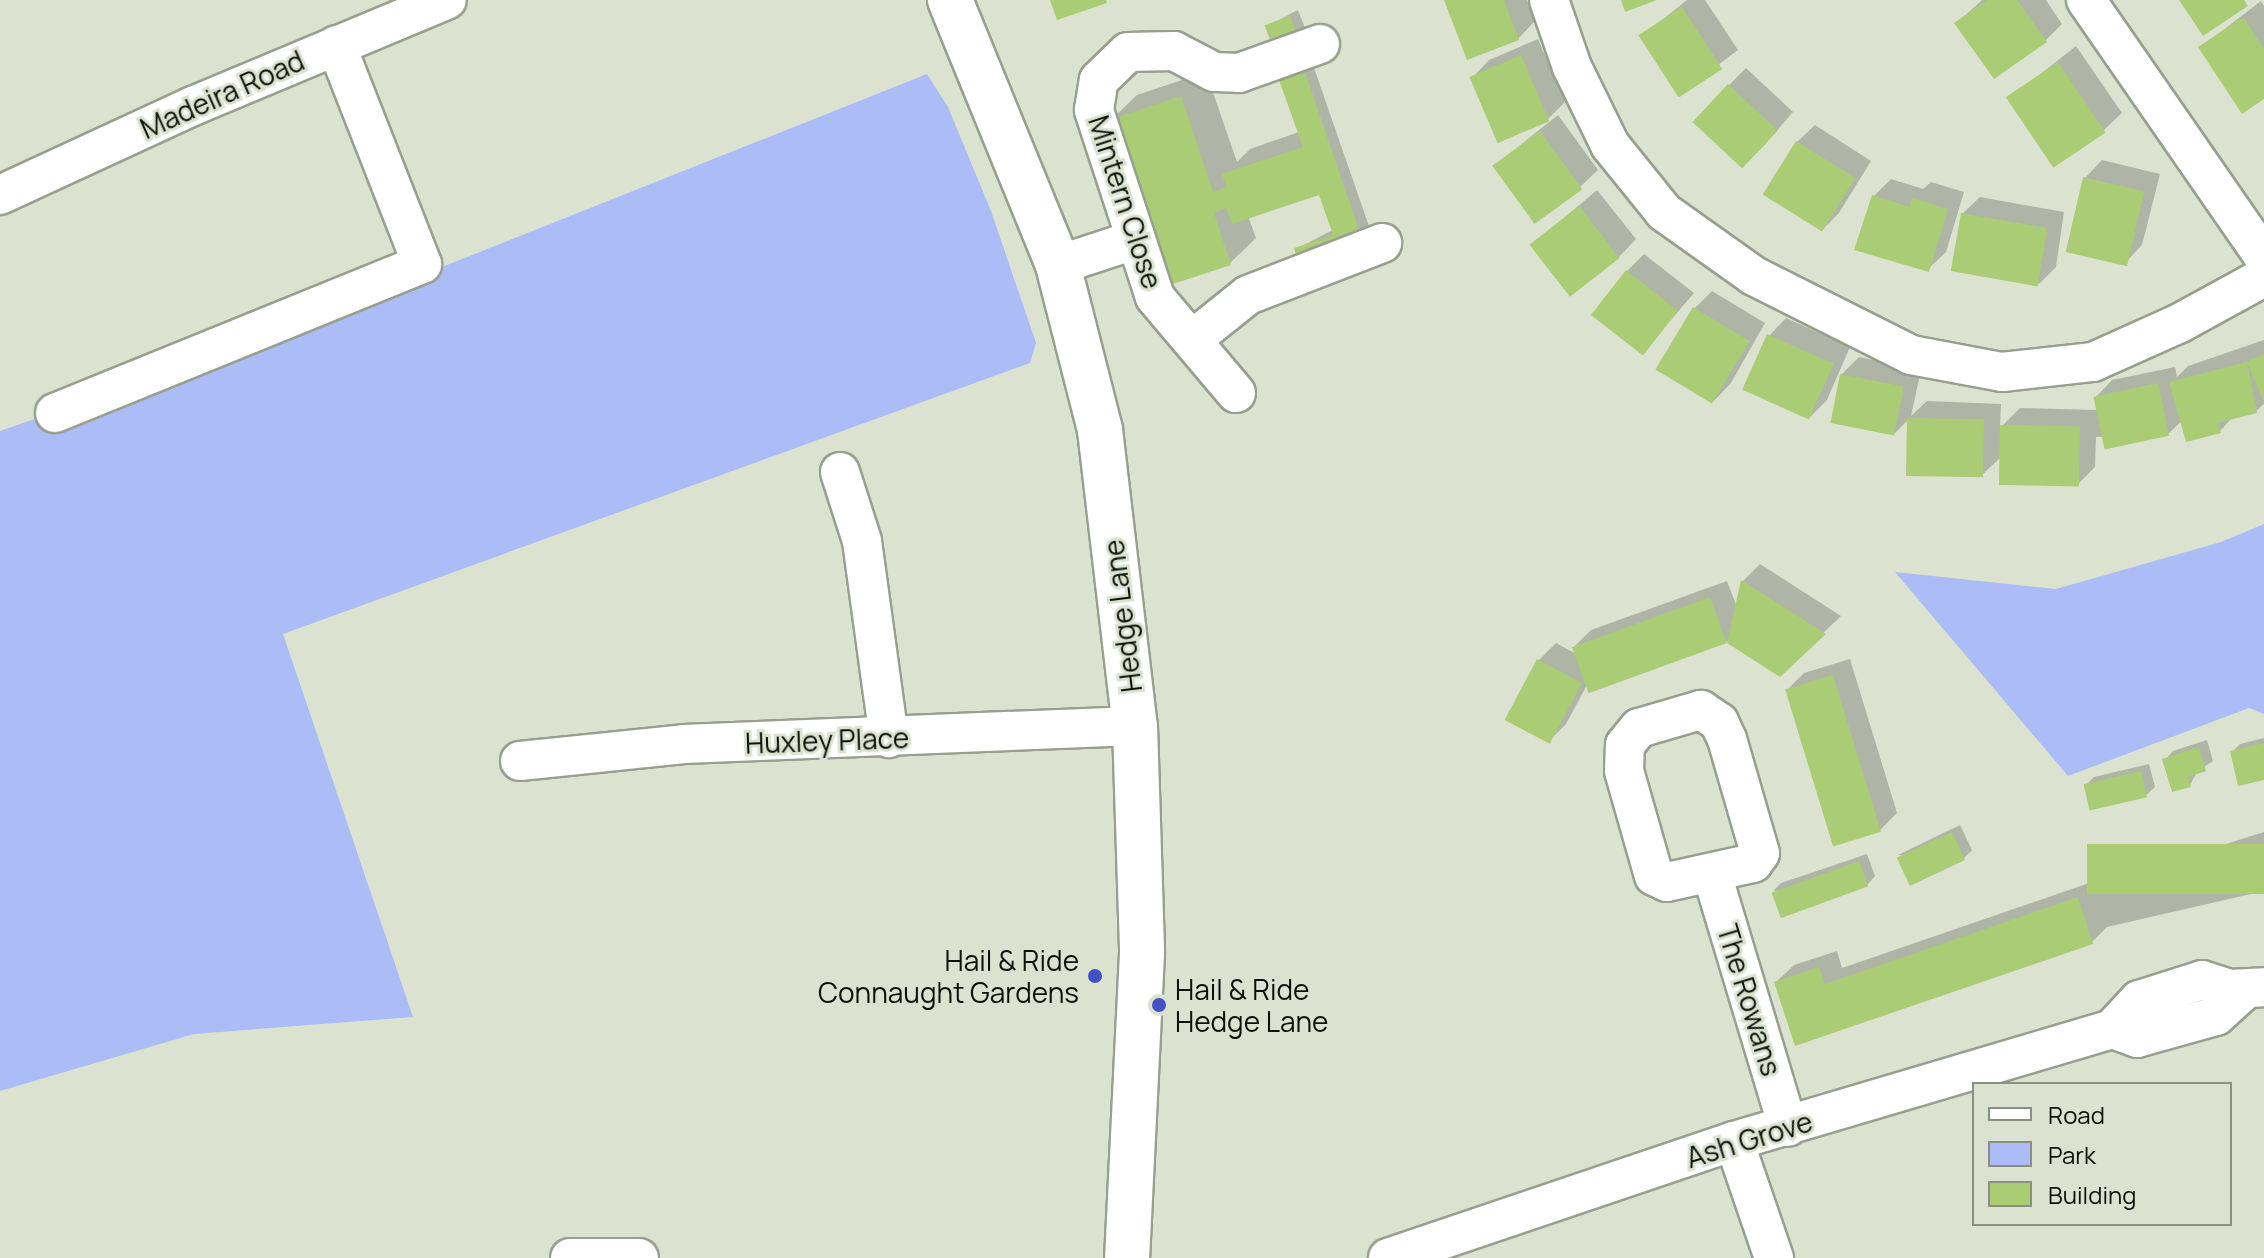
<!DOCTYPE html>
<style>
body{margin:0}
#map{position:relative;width:2264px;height:1258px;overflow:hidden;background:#dbe3d0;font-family:Manrope,sans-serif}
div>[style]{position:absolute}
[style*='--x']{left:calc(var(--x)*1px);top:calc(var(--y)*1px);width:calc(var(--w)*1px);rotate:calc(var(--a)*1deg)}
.green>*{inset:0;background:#acbcf6}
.shadow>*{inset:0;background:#0003}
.building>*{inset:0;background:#aacc75;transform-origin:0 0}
.roads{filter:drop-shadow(2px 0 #989f8e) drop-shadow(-2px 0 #989f8e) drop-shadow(0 2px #989f8e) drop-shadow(0 -2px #989f8e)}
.minor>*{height:38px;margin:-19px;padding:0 19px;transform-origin:19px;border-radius:19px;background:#fff}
.major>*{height:44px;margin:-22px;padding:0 22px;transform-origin:22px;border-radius:22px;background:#fff}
.dots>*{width:22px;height:22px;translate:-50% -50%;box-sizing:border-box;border:4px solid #dbe3d0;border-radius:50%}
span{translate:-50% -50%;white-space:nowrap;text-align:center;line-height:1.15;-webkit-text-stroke:6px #dbe3d0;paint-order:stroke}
.street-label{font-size:28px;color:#0e110b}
.poi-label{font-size:28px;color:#0e110b}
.right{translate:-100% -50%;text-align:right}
.left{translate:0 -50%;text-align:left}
.legend{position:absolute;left:1972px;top:1082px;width:260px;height:144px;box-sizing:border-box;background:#dbe3d0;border:2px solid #898f81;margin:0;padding:10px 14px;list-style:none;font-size:24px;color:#0e110b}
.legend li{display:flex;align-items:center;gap:16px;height:40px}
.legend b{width:40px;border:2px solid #898f81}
</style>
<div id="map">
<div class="green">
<i style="clip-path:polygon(927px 74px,948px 107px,991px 211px,1036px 343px,1030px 363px,283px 634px,413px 1017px,194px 1034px,0 1091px,0 431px,236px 349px)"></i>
<i style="clip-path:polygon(2264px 524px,2264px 714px,2249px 708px,2068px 776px,1895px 572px,2056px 589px,2221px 542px)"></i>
</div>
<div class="shadow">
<i style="clip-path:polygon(1446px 0,1527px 0,1535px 21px,1518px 39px)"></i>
<i style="clip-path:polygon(1687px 0,1705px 0,1738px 50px,1679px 94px,1642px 36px)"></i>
<i style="clip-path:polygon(1982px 0,2046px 0,2062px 24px,2045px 41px,1957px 23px)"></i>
<i style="clip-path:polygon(2261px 1px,2264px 6px,2264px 96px,2201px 47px)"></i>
<i style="clip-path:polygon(1298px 10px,1307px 33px,1299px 42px,1267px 26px)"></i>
<i style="clip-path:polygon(1538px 39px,1565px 102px,1548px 119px,1472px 78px,1489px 60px)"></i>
<i style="clip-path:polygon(2076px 46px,2122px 113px,2104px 130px,2009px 99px)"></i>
<i style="clip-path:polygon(1313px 65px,1370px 229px,1296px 249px,1333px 230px,1320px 191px,1248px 216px,1256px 238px,1230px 263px,1111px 120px,1137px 95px,1206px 72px,1237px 162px,1250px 149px,1299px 132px,1282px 81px)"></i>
<i style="clip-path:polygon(1746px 68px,1793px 112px,1760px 150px,1694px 121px)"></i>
<i style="clip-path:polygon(1558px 115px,1598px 170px,1580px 187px,1495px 165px)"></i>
<i style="clip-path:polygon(1815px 125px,1871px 161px,1839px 213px,1822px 230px,1797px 142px)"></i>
<i style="clip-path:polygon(2102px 160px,2160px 174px,2142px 245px,2125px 263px,2085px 178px)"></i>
<i style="clip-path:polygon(1891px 179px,1923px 189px,1931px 182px,1964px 192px,1946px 252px,1928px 269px,1874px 196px)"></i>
<i style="clip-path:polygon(1597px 190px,1636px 239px,1619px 257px,1532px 245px)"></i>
<i style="clip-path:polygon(1980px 197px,2064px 212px,2056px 267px,2039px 284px,1962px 214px)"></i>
<i style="clip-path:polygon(1644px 254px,1694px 293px,1642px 354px,1627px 271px)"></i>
<i style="clip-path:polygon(1712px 291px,1765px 323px,1731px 383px,1714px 401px,1695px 308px)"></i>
<i style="clip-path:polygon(1786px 318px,1850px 347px,1827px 400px,1809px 418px,1769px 336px)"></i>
<i style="clip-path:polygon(2264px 340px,2264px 404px,2256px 411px,2234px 416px,2220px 431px,2182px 421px,2168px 434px,2096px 437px,2095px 467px,2078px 484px,2002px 456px,1981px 476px,1909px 419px,1894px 434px,1841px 375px,1859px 357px,1921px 370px,1911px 416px,1927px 401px,2001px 404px,2000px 428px,2020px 408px,2096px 410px,2095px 398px,2112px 380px,2175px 367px,2177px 377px,2188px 366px)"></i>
<i style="clip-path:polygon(1760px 564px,1841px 616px,1780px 674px,1726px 641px,1590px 691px,1587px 685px,1566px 724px,1549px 741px,1539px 660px,1556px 643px,1576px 654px,1574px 647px,1591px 630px,1727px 581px,1737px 607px,1743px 581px)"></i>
<i style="clip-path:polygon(1850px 659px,1897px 813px,1880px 830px,1787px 690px,1804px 673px)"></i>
<i style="clip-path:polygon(2264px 738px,2264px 778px,2232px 752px,2240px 744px)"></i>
<i style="clip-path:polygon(2207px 740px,2213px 761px,2197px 772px,2190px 785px,2165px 760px,2173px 751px)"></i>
<i style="clip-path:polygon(2149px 764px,2155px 787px,2146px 795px,2086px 785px,2094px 777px)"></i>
<i style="clip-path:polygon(1960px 825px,1972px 850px,1964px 858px,1898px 855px)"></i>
<i style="clip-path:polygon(2264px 832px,2264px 891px,2107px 927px,2092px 942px,1796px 1043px,1776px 982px,1794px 965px,1837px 951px,1842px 968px,2095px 881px,2099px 894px,2114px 879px)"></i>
<i style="clip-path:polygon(1867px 854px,1875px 876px,1867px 885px,1773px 891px,1781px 883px)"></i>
</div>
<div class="building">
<i style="clip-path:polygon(1050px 0,1106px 0,1107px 3px,1057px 20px)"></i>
<i style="clip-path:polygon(1444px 0,1504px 0,1519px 40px,1467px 60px)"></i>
<i style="clip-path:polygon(1621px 0,1657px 0,1625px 12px)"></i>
<i style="clip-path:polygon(1987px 0,2017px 0,2047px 42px,1994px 79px,1954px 23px)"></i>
<i style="clip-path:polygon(2179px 0,2244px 0,2248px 6px,2203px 36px)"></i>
<i style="left:1682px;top:7px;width:74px;height:52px;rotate:57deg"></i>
<i style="left:1290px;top:16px;width:29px;height:27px;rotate:70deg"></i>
<i style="clip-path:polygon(2243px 17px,2264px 49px,2264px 99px,2242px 114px,2198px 47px)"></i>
<i style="left:1521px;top:55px;width:72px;height:56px;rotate:67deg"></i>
<i style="left:2058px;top:62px;width:85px;height:63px;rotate:56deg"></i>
<i style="clip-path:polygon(1305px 72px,1362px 239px,1298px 262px,1294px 248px,1333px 235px,1319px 195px,1232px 224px,1226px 208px,1214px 213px,1231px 265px,1164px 287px,1109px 120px,1181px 96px,1213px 192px,1227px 187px,1222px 174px,1303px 147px,1279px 80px)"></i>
<i style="left:1728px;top:84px;width:68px;height:52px;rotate:43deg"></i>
<i style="left:1540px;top:131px;width:72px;height:59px;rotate:54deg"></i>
<i style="left:1796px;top:141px;width:70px;height:63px;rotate:32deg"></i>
<i style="left:2083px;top:177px;width:63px;height:77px;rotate:13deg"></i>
<i style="clip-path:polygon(1872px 195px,1909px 207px,1912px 198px,1948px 209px,1929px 272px,1854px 250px)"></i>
<i style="left:1579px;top:206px;width:66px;height:63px;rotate:52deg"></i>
<i style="left:1961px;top:213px;width:88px;height:59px;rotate:10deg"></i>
<i style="left:1626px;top:270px;width:66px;height:57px;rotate:38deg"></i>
<i style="left:1693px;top:307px;width:66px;height:73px;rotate:31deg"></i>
<i style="left:1767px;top:334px;width:73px;height:61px;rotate:24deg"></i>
<i style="clip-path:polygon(2264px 354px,2264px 402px,2247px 362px)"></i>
<i style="clip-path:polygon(2247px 362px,2257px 413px,2217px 423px,2221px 433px,2186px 442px,2169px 382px)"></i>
<i style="left:1840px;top:374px;width:65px;height:50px;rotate:11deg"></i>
<i style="left:2158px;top:383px;width:54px;height:66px;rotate:78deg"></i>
<i style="left:1907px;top:418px;width:77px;height:58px;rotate:1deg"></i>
<i style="left:2000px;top:425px;width:80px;height:60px;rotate:1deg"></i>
<i style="clip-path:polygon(1741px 580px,1826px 634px,1780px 677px,1727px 643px)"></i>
<i style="left:1710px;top:597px;width:49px;height:147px;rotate:70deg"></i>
<i style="left:1537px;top:659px;width:51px;height:69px;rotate:28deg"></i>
<i style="left:1833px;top:675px;width:164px;height:50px;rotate:73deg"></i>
<i style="clip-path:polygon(2264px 743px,2264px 780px,2238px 786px,2230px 751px)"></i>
<i style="clip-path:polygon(2199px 747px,2206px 771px,2188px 777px,2191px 787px,2172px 792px,2162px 759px)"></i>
<i style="left:2141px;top:771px;width:27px;height:59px;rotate:77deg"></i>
<i style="left:1952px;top:832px;width:31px;height:61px;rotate:65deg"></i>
<i style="left:2264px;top:844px;width:50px;height:177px;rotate:90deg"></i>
<i style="left:1859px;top:861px;width:27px;height:93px;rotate:70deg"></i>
<i style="clip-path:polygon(2078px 897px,2093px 944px,1795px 1046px,1774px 982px,1819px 967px,1825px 984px)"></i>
</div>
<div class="roads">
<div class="minor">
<i style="--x:1549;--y:0;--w:71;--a:71.1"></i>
<i style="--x:1572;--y:67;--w:87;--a:64"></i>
<i style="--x:1610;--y:145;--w:86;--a:51.1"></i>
<i style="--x:1664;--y:212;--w:110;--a:35.4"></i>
<i style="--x:1754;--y:276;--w:176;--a:26.7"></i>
<i style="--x:1911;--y:355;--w:93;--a:10.6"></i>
<i style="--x:2002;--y:372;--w:92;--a:-6.3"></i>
<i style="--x:2093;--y:362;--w:95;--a:-24.1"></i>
<i style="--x:2180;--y:323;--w:96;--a:-28.7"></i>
<i style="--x:2086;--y:0;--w:313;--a:55.3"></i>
<i style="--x:0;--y:195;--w:213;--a:-24.8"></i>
<i style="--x:193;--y:106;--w:275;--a:-22.7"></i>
<i style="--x:1058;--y:265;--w:80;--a:-18.2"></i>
<i style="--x:1193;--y:339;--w:70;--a:-38.7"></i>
<i style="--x:1248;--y:295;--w:144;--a:-21.2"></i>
<i style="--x:1236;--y:393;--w:126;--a:-130.2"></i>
<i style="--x:1155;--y:297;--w:197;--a:-108.1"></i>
<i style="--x:1094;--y:110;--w:30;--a:-81"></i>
<i style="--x:1099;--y:80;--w:40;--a:-44"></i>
<i style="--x:1128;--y:52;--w:46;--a:-1.2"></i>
<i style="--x:1174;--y:51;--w:45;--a:27.7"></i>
<i style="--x:1214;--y:72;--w:25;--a:2"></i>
<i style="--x:1239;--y:73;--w:86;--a:-19.7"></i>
<i style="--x:55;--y:413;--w:396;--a:-22.1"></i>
<i style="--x:422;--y:264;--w:235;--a:-111.4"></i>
<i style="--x:840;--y:472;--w:72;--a:72.3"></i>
<i style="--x:862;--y:541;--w:199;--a:82.2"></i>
<i style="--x:1701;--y:710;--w:22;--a:34"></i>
<i style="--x:1719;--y:722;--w:19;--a:65"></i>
<i style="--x:1727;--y:739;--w:119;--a:73.9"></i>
<i style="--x:1760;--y:853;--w:12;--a:125"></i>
<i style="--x:1753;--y:863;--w:88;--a:167.5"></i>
<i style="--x:1667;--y:882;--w:14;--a:-155"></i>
<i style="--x:1654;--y:876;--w:109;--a:-105.9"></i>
<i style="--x:1624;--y:771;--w:26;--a:-88"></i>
<i style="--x:1625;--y:745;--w:22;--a:-51"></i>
<i style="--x:1639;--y:728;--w:65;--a:-16.2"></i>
<i style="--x:520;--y:761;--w:165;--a:-5.9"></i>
<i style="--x:684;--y:744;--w:451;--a:-2.3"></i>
<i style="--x:1712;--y:874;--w:264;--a:73.3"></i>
<i style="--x:2246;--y:989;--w:40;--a:138"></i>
<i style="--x:2216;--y:1016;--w:82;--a:164.4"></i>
<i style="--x:2137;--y:1038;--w:27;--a:-160"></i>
<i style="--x:2112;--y:1029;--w:40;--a:-47"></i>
<i style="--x:2139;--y:1000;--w:66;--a:-17.6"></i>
<i style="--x:2202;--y:980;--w:28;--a:18"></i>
<i style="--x:2229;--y:989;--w:35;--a:-3"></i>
<i style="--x:1734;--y:1141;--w:124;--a:71.1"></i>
<i style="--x:570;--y:1258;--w:69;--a:0"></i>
<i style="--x:1388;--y:1258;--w:365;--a:-18.7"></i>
<i style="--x:1734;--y:1141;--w:394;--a:-16.5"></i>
</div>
<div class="major">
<i style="--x:950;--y:0;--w:286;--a:67.8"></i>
<i style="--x:1058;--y:265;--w:170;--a:75.7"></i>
<i style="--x:1100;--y:430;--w:298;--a:83.3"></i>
<i style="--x:1135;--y:726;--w:227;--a:88.2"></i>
<i style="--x:1142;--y:953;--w:305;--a:92.8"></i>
</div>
</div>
<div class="dots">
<i style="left:1095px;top:976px;background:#4451c6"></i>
<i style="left:1159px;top:1005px;background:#4451c6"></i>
</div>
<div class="street-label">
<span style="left:222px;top:94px;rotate:-24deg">Madeira Road</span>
<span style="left:1126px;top:202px;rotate:72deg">Mintern Close</span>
<span style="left:1122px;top:616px;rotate:-97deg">Hedge Lane</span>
<span style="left:827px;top:740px;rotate:-2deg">Huxley Place</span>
<span style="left:1750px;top:1000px;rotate:73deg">The Rowans</span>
<span style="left:1749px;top:1139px;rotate:-17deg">Ash Grove</span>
</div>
<div class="poi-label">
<span class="right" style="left:1079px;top:976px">Hail &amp; Ride<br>Connaught Gardens</span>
<span class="left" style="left:1175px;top:1005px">Hail &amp; Ride<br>Hedge Lane</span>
</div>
<ul class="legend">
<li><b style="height:10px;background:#fff"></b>Road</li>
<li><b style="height:22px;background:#acbcf6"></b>Park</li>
<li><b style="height:22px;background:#aacc75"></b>Building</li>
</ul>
</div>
